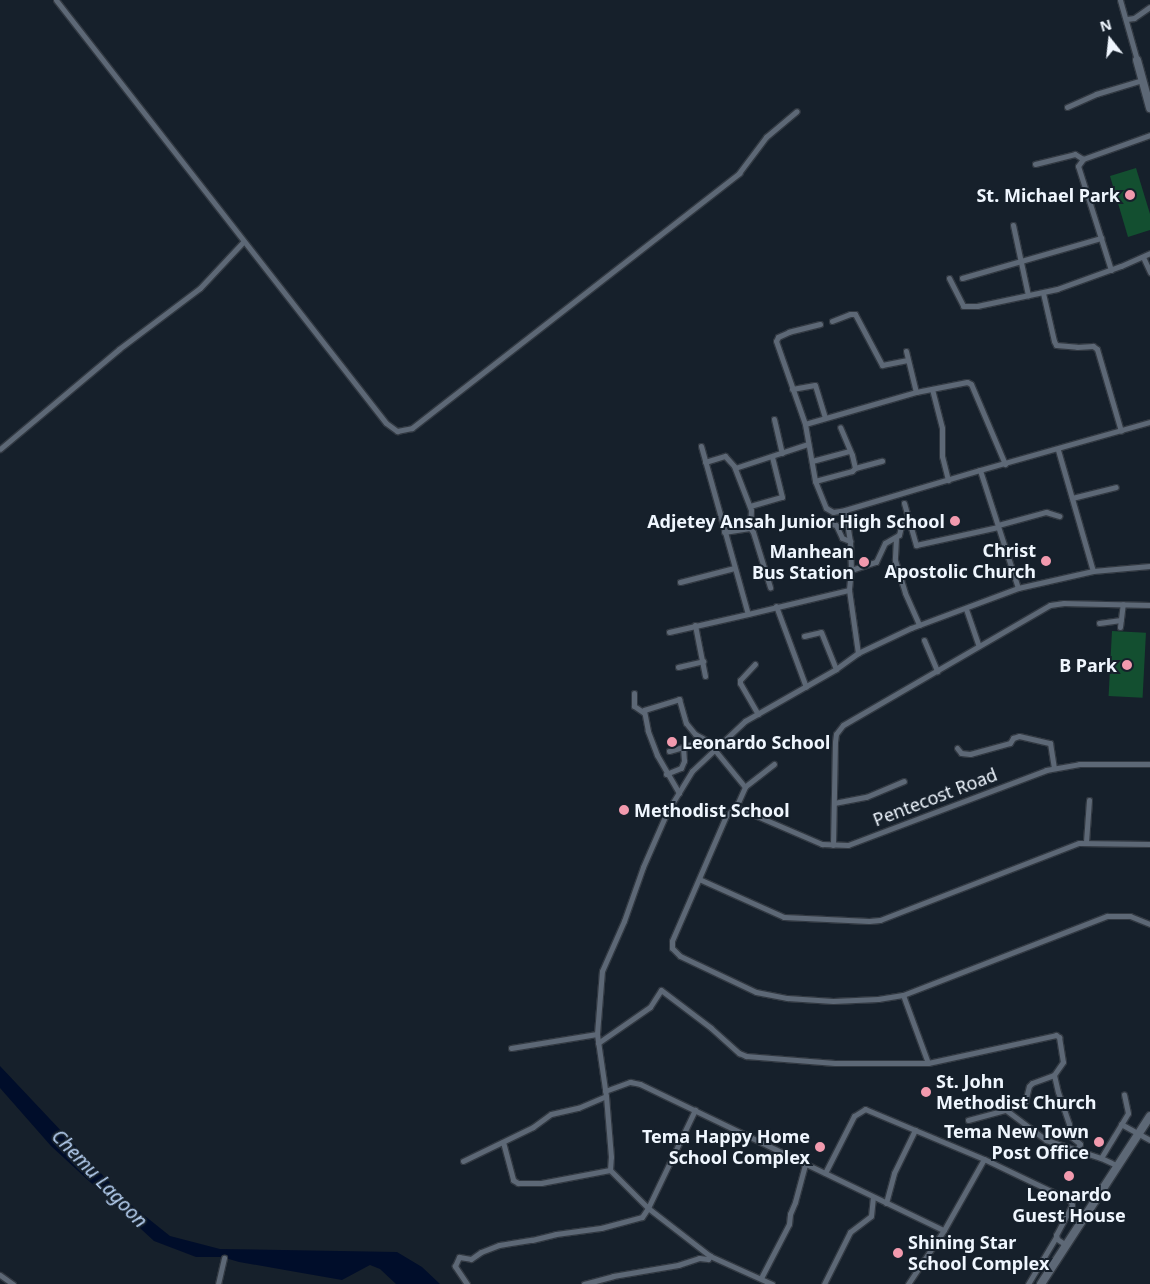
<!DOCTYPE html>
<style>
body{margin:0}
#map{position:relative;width:1150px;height:1284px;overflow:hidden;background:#16202b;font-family:"Noto Sans",sans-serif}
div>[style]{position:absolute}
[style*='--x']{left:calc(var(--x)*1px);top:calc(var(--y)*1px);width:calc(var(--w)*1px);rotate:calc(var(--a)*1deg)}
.green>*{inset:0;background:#134f30;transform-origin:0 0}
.water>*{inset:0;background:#000d2a}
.roads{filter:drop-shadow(1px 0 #323942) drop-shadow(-1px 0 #323942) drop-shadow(0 1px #323942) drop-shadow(0 -1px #323942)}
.street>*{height:5px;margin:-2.5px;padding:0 2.5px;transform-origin:2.5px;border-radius:2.5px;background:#5d6876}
.secondary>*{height:8px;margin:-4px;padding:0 4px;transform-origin:4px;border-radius:4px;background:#5d6876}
.dots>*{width:14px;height:14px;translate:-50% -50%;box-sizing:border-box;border:2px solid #16202b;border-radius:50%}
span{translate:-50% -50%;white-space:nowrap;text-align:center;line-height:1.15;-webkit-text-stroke:4px #16202b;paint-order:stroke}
.poi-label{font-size:18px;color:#eff6fe;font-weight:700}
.right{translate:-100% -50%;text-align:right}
.left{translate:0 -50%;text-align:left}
.street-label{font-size:18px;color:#eff6fe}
.water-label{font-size:19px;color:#b9d3f5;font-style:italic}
.north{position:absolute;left:1085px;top:15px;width:50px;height:50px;-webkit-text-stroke:4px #16202b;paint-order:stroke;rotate:344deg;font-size:14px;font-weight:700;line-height:20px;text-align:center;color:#eff6fe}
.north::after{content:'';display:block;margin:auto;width:18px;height:22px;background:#eff6fe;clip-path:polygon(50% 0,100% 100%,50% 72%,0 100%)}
</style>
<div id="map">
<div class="green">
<i style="clip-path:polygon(1136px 168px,1150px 214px,1150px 230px,1128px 237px,1110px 176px)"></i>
<i style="left:1112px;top:631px;width:34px;height:65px;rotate:3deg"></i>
</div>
<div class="water">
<i style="clip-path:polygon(0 1066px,130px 1204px,170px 1236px,220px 1249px,397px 1252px,422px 1267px,440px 1284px,396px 1284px,380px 1269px,370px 1265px,342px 1280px,239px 1262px,222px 1257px,196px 1257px,154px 1241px,51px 1146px,0 1088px)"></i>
</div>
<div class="roads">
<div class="street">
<i style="--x:56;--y:0;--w:536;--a:52.04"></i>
<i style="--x:386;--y:423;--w:14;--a:36"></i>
<i style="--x:397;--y:431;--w:15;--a:-11"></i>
<i style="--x:412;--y:428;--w:415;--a:-37.9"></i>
<i style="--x:739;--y:173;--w:45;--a:-53.1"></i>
<i style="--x:766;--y:137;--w:40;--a:-40"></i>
<i style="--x:1120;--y:0;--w:62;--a:74.2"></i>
<i style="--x:1127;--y:19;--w:7;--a:-8"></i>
<i style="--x:1134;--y:18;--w:19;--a:-35"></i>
<i style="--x:1067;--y:107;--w:32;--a:-24"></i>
<i style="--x:1096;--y:94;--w:48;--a:-16.9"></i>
<i style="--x:1035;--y:164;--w:41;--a:-14"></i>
<i style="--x:1075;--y:154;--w:9;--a:32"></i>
<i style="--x:1013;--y:225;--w:72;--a:77.9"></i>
<i style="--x:1143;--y:257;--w:17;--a:65"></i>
<i style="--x:1111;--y:270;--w:109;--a:-107.6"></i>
<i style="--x:1078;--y:166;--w:9;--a:-54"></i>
<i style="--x:1083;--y:159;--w:71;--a:-19.7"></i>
<i style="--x:949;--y:278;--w:31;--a:63"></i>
<i style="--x:963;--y:306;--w:14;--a:0"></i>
<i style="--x:977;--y:306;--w:82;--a:-12"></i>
<i style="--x:1057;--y:289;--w:68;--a:-19.8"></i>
<i style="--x:1121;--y:266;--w:32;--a:-24"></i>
<i style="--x:962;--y:278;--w:145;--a:-16.1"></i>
<i style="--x:1043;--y:293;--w:49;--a:77.1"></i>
<i style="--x:1054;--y:341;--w:4;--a:63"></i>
<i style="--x:1056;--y:345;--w:21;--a:5"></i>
<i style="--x:1077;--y:347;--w:16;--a:-4"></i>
<i style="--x:1093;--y:346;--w:5;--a:37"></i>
<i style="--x:1097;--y:349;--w:85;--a:73.7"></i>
<i style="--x:832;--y:321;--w:19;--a:-21"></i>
<i style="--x:850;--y:314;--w:5;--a:0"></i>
<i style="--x:855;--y:314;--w:58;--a:62.1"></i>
<i style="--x:882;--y:365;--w:26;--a:-11"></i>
<i style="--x:820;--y:324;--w:32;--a:166"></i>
<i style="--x:789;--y:332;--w:12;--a:156"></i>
<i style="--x:778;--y:337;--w:4;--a:117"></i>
<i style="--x:776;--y:341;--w:88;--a:70.7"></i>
<i style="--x:805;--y:424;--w:58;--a:80"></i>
<i style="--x:815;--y:481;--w:29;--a:68"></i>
<i style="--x:826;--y:508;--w:8;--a:30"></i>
<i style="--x:833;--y:512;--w:12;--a:-9"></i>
<i style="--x:845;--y:510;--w:141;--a:-16.5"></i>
<i style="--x:906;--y:351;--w:42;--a:76.3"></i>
<i style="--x:792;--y:389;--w:23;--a:-10"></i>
<i style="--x:815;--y:385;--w:34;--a:73"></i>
<i style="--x:932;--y:389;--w:40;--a:75.6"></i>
<i style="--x:942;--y:428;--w:28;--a:90"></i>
<i style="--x:942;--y:456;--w:25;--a:76"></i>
<i style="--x:774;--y:419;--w:35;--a:77"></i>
<i style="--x:805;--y:424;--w:116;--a:-16.1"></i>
<i style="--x:916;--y:392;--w:52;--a:-11.1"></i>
<i style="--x:967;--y:382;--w:4;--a:27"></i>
<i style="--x:971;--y:384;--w:87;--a:67"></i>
<i style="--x:701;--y:446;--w:174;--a:74.4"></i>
<i style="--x:748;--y:614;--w:104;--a:-13.4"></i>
<i style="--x:849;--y:590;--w:64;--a:81.9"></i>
<i style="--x:0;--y:449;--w:155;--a:-40"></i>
<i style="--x:119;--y:349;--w:101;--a:-37"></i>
<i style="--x:200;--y:288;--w:64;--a:-46.9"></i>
<i style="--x:1058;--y:450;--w:126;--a:73.9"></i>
<i style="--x:812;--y:461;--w:39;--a:-15"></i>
<i style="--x:705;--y:462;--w:21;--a:-17"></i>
<i style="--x:725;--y:456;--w:13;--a:48"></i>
<i style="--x:734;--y:466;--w:47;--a:68.9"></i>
<i style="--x:751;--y:510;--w:18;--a:93"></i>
<i style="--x:735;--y:468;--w:77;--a:-18.2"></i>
<i style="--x:855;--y:468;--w:28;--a:-15"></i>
<i style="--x:815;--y:481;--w:38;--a:-15"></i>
<i style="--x:852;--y:471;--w:4;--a:-45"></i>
<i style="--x:855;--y:468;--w:13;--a:-103"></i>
<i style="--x:852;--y:455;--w:30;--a:-113"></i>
<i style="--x:1072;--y:498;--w:45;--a:-14"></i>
<i style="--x:904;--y:503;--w:44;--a:74.1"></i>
<i style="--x:916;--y:545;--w:84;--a:-12.4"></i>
<i style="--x:750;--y:506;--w:33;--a:-16"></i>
<i style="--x:782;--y:497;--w:41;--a:-104"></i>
<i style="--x:845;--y:510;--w:31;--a:81"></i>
<i style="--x:850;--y:541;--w:29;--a:88"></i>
<i style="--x:851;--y:570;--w:20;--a:96"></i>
<i style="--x:832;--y:524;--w:4;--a:14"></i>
<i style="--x:836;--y:525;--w:14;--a:65"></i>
<i style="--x:842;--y:538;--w:9;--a:21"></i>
<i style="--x:998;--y:525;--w:50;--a:-15.2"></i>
<i style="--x:1046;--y:512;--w:14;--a:17"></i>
<i style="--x:724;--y:532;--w:26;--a:-9"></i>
<i style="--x:750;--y:528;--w:5;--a:53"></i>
<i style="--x:753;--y:532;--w:58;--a:72.8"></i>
<i style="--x:896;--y:538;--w:22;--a:93"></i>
<i style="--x:895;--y:560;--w:34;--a:73"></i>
<i style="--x:905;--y:593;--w:35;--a:66"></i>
<i style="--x:851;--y:570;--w:26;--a:-18"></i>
<i style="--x:876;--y:562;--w:21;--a:-65"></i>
<i style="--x:885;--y:543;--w:16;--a:-30"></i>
<i style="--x:899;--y:535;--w:9;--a:-77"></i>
<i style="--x:901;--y:526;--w:11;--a:-52"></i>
<i style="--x:680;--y:582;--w:56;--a:-14.5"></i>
<i style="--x:1018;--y:588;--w:124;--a:-107.9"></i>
<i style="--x:980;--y:470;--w:177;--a:-15.8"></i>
<i style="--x:776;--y:606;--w:86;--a:69.7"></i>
<i style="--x:966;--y:609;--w:39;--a:71"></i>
<i style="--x:1099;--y:623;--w:22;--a:-8"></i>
<i style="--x:695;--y:625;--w:52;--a:78.9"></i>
<i style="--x:1120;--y:627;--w:23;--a:-83"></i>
<i style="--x:669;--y:632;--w:81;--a:-12.8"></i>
<i style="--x:804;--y:636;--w:17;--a:-13"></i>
<i style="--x:821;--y:632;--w:40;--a:68"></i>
<i style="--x:924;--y:640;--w:34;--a:67"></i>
<i style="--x:755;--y:664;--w:22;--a:133"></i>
<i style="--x:740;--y:680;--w:3;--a:90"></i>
<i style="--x:740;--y:683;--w:36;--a:60"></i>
<i style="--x:678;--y:667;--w:26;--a:-13"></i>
<i style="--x:634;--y:693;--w:13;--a:90"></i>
<i style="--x:634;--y:706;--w:11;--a:34"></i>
<i style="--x:957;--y:748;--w:6;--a:51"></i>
<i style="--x:961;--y:753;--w:9;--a:6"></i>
<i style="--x:970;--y:754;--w:41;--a:-15.4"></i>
<i style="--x:1010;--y:743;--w:6;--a:-59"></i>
<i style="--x:1013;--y:738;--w:6;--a:-18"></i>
<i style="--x:1019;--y:736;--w:32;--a:13"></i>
<i style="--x:1050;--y:743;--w:25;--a:81"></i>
<i style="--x:714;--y:749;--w:49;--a:50.8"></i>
<i style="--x:669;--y:751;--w:26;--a:-16"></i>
<i style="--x:694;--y:744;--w:10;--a:-37"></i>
<i style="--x:774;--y:764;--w:37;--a:142"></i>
<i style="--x:745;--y:787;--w:22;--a:114"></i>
<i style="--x:736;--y:807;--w:13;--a:138"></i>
<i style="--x:726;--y:816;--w:136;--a:113.4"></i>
<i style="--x:672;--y:941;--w:7;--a:90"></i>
<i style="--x:672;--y:948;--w:11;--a:45"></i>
<i style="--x:680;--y:956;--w:84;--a:25.3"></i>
<i style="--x:756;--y:992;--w:32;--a:11"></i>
<i style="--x:787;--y:998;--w:46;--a:3.7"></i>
<i style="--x:833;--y:1001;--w:45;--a:-2.5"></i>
<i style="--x:878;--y:999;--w:25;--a:-9"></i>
<i style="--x:903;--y:995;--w:219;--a:-21.2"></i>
<i style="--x:1107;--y:916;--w:23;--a:0"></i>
<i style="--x:1130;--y:916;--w:22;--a:22"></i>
<i style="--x:666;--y:774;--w:16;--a:-22"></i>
<i style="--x:681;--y:768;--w:8;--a:-67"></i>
<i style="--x:684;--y:761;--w:14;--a:-94"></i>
<i style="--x:679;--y:793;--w:44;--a:-120.1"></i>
<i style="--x:657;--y:755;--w:26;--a:-111"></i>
<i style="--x:648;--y:731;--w:21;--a:-101"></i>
<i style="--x:644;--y:710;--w:37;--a:-17"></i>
<i style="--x:679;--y:699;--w:25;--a:74"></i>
<i style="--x:686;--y:723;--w:14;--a:51"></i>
<i style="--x:695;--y:734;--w:25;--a:29"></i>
<i style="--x:834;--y:803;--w:33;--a:-11"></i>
<i style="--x:866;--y:797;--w:41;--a:-22.8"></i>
<i style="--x:736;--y:807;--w:94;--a:23.3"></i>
<i style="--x:822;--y:844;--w:26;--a:2"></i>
<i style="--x:848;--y:845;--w:212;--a:-20.7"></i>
<i style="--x:1046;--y:770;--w:34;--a:-10"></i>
<i style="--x:1079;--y:764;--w:71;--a:0"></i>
<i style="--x:1086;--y:842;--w:42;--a:-85.9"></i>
<i style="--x:833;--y:845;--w:103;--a:-88.9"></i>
<i style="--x:835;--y:742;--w:8;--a:-83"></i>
<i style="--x:836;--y:734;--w:11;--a:-52"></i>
<i style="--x:843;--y:725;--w:239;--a:-30.1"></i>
<i style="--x:1050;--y:605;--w:14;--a:-8"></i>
<i style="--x:1064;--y:603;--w:86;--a:1.3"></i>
<i style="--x:699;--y:879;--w:93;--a:24.1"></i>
<i style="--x:784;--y:917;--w:85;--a:2.7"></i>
<i style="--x:869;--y:921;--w:11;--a:-5"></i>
<i style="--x:880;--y:920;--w:213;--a:-21.2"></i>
<i style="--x:1079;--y:843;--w:71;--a:0.8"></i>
<i style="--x:903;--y:995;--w:72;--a:69.8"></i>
<i style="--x:928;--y:1063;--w:131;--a:-12.3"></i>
<i style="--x:1056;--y:1035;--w:4;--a:34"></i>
<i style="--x:1059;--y:1037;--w:25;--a:81"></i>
<i style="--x:1063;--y:1062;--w:16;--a:125"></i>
<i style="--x:1054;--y:1075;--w:17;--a:77"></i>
<i style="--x:1058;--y:1092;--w:34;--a:71"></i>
<i style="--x:1069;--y:1124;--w:11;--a:90"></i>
<i style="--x:1069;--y:1135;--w:14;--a:39"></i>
<i style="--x:1080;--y:1144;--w:7;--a:117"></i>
<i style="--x:598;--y:1043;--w:63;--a:-34.7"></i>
<i style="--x:650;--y:1007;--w:20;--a:-57"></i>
<i style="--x:661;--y:990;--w:63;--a:37.2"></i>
<i style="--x:711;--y:1028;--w:38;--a:42"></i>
<i style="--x:739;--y:1053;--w:8;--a:23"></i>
<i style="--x:746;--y:1056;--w:89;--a:4.5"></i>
<i style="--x:835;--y:1063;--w:93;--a:0"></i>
<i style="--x:511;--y:1048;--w:87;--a:-9.2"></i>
<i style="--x:605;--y:1091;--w:27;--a:-20"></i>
<i style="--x:630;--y:1082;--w:10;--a:11"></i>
<i style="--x:640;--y:1084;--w:337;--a:25.7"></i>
<i style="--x:944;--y:1230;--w:65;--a:123.7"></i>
<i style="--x:1006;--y:1110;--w:21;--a:-23"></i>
<i style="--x:1025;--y:1102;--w:16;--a:-76"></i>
<i style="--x:1029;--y:1086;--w:4;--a:-45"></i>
<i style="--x:1032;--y:1083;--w:23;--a:-20"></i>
<i style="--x:968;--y:1120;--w:39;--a:-15"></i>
<i style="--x:1006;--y:1110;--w:50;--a:36.9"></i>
<i style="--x:1046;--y:1140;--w:58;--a:18.1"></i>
<i style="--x:1101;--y:1158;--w:19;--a:25"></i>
<i style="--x:1121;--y:1124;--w:33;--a:29"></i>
<i style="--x:503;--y:1142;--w:39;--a:75"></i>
<i style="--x:513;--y:1180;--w:6;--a:31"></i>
<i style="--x:518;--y:1183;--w:23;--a:0"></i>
<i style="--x:541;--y:1183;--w:70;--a:-10.7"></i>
<i style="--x:1101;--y:1158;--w:52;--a:-59"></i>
<i style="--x:1128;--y:1113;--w:19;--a:-102"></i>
<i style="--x:463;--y:1161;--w:78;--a:-25.9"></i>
<i style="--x:533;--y:1127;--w:22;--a:-36"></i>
<i style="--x:551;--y:1114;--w:28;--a:-13"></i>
<i style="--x:578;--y:1108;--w:30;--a:-23"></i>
<i style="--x:825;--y:1173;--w:64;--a:-63"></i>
<i style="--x:854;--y:1116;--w:13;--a:-32"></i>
<i style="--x:865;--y:1109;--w:129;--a:22.8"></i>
<i style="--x:886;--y:1203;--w:31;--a:-75"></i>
<i style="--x:894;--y:1173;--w:48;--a:-64"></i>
<i style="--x:944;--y:1230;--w:81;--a:-60.6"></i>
<i style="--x:984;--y:1159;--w:95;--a:25.5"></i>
<i style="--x:1070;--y:1200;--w:5;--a:68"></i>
<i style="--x:1072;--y:1205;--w:34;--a:118"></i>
<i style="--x:1056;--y:1235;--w:4;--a:76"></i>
<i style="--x:1057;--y:1239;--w:11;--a:34"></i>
<i style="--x:0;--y:1275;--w:16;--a:35"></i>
<i style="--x:761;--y:1278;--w:61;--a:-62.6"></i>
<i style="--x:789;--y:1224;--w:10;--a:-84"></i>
<i style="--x:790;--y:1214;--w:13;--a:-67"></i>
<i style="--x:795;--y:1202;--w:39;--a:-75"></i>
<i style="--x:218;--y:1284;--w:27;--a:-77"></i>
<i style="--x:467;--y:1284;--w:22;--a:-124"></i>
<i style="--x:455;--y:1266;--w:10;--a:-66"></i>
<i style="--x:459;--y:1257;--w:12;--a:9"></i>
<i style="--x:471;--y:1259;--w:12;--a:-35"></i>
<i style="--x:481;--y:1252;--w:19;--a:-21"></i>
<i style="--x:499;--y:1245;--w:33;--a:-9"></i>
<i style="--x:532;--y:1240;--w:25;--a:-14"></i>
<i style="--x:556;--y:1234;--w:45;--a:-7.6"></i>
<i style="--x:601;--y:1228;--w:42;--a:-15"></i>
<i style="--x:642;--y:1217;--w:11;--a:-56"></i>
<i style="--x:648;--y:1208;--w:109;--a:-64.4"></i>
<i style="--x:584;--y:1284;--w:30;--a:-15"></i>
<i style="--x:613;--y:1276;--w:66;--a:-9.6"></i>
<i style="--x:678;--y:1265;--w:22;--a:-18"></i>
<i style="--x:699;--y:1258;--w:9;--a:6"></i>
<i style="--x:708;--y:1259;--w:4;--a:-56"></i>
<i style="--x:772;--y:1284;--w:68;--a:-155.7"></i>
<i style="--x:710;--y:1256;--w:78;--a:-142.3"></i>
<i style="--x:648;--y:1208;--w:54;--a:-135"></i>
<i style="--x:610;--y:1170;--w:13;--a:-86"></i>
<i style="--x:611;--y:1157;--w:61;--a:-94.7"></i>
<i style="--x:606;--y:1096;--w:63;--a:-98.3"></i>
<i style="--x:597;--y:1034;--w:63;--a:-85.5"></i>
<i style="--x:602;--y:971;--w:55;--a:-66.3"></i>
<i style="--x:624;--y:921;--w:57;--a:-70.6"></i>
<i style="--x:643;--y:867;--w:60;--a:-66.4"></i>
<i style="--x:667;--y:812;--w:48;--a:-58.6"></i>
<i style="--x:692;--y:771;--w:73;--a:-43.3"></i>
<i style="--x:745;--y:721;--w:105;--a:-29.7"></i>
<i style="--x:836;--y:669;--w:27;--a:-36"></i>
<i style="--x:858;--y:653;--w:59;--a:-25.3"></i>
<i style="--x:911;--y:628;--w:114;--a:-20.5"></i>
<i style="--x:1018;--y:588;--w:77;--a:-12.8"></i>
<i style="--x:1093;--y:571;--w:57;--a:-5"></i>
<i style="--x:824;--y:1284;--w:58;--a:-63.4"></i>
<i style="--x:850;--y:1232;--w:26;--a:-37"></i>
<i style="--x:871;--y:1216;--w:19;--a:-84"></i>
<i style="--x:1028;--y:1284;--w:55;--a:-59.2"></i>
</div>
<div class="secondary">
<i style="--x:1137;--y:60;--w:50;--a:74.8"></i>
<i style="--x:1041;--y:1284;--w:200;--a:-57"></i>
</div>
</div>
<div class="dots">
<i style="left:1130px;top:195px;background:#f29aae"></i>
<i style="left:955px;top:521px;background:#f29aae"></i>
<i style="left:1046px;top:561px;background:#f29aae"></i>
<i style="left:864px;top:562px;background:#f29aae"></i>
<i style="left:1127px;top:665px;background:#f29aae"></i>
<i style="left:672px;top:742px;background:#f29aae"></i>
<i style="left:624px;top:810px;background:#f29aae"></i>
<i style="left:926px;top:1092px;background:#f29aae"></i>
<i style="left:1099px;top:1142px;background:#f29aae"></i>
<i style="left:820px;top:1147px;background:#f29aae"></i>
<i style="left:1069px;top:1176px;background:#f29aae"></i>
<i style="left:898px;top:1253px;background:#f29aae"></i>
</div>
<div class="poi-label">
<span class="right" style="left:1120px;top:195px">St. Michael Park</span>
<span class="right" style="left:945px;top:521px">Adjetey Ansah Junior High School</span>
<span class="right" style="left:1036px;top:561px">Christ<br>Apostolic Church</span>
<span class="right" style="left:854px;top:562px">Manhean<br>Bus Station</span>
<span class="right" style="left:1117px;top:665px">B Park</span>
<span class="left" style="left:682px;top:742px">Leonardo School</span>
<span class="left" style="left:634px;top:810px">Methodist School</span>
<span class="left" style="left:936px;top:1092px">St. John<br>Methodist Church</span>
<span class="right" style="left:1089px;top:1142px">Tema New Town<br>Post Office</span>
<span class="right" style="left:810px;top:1147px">Tema Happy Home<br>School Complex</span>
<span style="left:1069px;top:1205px">Leonardo<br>Guest House</span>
<span class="left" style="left:908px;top:1253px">Shining Star<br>School Complex</span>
</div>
<div class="street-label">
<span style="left:935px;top:797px;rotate:-21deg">Pentecost Road</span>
</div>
<div class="water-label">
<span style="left:99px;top:1179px;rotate:46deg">Chemu Lagoon</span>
</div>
<div class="north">N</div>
</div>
